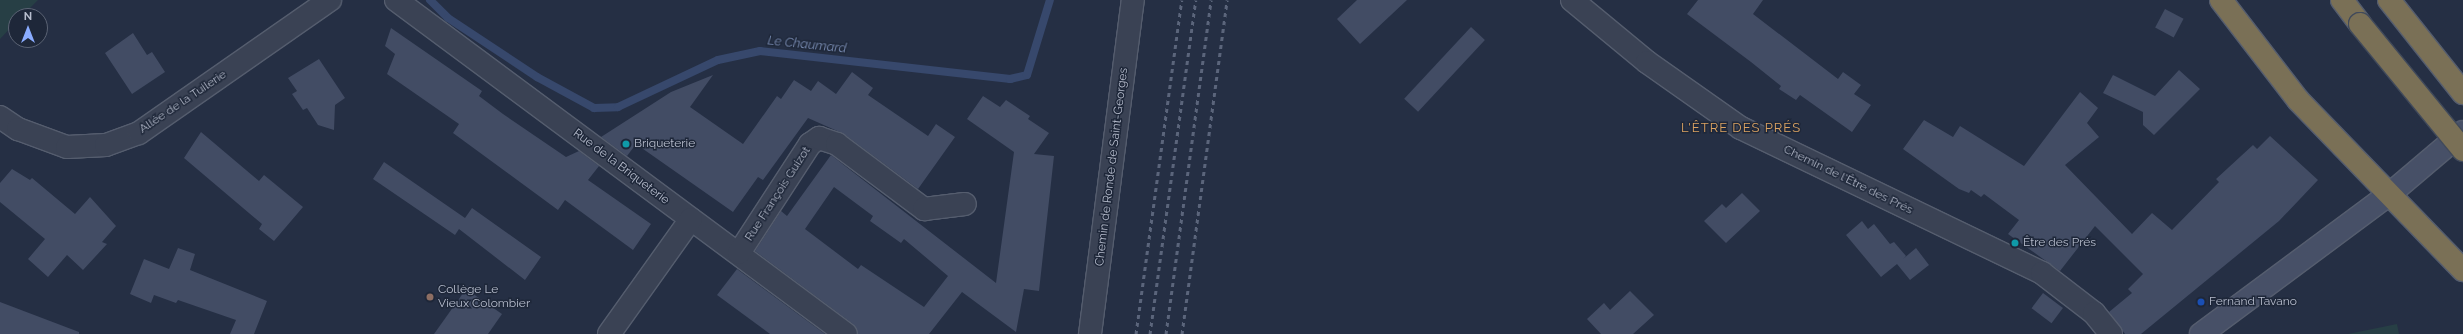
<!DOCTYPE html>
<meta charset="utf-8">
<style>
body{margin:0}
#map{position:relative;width:2463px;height:334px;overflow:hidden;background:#252f44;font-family:Raleway,sans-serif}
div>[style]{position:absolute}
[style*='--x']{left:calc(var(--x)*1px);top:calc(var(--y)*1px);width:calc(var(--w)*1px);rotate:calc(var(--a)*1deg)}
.green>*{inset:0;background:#273f45}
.stream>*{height:8px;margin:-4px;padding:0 4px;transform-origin:4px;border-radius:4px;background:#37486c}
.building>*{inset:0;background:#424c64;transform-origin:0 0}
.roads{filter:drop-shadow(1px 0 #555d6e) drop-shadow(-1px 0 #555d6e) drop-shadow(0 1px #555d6e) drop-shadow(0 -1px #555d6e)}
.street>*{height:22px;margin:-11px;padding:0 11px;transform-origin:11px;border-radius:11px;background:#3a4254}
.secondary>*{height:22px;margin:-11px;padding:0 11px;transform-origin:11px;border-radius:11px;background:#475067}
.highway>*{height:22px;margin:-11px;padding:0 11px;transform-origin:11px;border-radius:11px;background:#7a7056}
.rail>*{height:3px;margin-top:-1.5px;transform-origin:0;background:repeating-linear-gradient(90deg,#5b657b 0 4px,transparent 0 8px)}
.bridges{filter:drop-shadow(1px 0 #414a5b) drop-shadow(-1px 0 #414a5b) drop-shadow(0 1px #414a5b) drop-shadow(0 -1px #414a5b)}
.highway-bridge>*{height:22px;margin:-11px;padding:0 11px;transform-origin:11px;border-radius:11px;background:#7a7056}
.dots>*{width:11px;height:11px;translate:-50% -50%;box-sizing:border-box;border:2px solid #1e2739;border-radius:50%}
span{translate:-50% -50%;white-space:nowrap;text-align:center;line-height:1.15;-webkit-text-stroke:3px #1e2739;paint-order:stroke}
.street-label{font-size:12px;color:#b7bdcd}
.poi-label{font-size:12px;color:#b7bdcd}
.left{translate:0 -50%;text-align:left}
.water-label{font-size:13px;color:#7c8fb6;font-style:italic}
.neighbourhood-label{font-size:13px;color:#dda462;letter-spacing:1px}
.north{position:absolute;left:8px;top:8px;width:40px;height:40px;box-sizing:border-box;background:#1e2739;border:1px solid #5b6374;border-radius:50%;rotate:0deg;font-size:11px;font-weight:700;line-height:16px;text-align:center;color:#b7bdcd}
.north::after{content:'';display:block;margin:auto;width:14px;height:18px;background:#8aacff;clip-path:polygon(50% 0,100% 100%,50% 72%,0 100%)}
</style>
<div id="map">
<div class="green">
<i style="clip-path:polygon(0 0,38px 0,22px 16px,16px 16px,16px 22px,0 39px)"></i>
<i style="clip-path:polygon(2397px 324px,2399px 334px,2348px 334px)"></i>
</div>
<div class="stream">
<i style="--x:430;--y:0;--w:25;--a:45"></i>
<i style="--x:448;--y:18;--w:107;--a:33.5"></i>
<i style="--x:537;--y:77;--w:65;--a:28.5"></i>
<i style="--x:594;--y:108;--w:24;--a:-2"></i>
<i style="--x:618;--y:107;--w:110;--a:-25.2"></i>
<i style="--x:718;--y:60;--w:43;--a:-12.1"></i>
<i style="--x:760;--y:51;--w:252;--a:6.4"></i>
<i style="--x:1010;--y:79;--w:17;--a:-13"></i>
<i style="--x:1027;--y:75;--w:78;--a:-73"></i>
</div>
<div class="building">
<i style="clip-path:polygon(1357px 0,1407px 0,1360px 44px,1337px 19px)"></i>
<i style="clip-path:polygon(1698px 0,1763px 0,1753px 14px,1838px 79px,1843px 72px,1861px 85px,1854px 94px,1871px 105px,1852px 132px,1800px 95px,1796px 100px,1779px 89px,1781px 86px,1751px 62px,1687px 14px)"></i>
<i style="left:2165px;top:9px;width:21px;height:21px;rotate:28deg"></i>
<i style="left:1471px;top:27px;width:19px;height:98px;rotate:43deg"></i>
<i style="clip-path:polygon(391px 28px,482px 91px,479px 96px,503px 114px,566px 157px,579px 151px,599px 166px,588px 180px,651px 224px,633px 250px,565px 200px,558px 210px,453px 133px,459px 124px,387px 74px,395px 54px,385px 46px)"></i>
<i style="clip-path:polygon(133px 33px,147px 55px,152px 52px,165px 72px,132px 94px,105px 53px)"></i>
<i style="clip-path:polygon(319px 59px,345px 98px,335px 105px,334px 130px,318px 125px,307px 108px,303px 110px,292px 94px,297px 91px,288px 78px)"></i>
<i style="clip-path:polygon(2179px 70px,2200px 89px,2154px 135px,2143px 125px,2143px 112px,2103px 93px,2113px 75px,2155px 96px)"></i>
<i style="clip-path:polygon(852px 72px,873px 88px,868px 95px,928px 136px,936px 124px,955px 137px,918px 189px,844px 134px,808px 118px,763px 180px,758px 177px,733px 212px,636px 144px,627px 156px,601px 137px,671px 92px,713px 75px,690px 107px,743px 144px,777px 96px,781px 99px,794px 80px,811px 91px,818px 81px,836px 94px)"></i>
<i style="clip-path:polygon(2080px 92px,2098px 108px,2087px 123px,2099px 137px,2065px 165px,2132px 234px,2152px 213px,2172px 230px,2219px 182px,2216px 179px,2253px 145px,2257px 149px,2270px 136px,2318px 180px,2279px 221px,2141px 334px,2125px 334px,2109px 312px,2132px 293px,2128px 289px,2143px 274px,2095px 226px,2060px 271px,2008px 234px,2019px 220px,1984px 194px,1981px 197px,1971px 190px,1969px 193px,1959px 189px,1903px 149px,1924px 120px,1953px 137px,1960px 126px,2024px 166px)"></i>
<i style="clip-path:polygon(evenodd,983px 96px,1000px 107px,1006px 100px,1030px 116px,1028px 119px,1049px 133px,1034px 154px,1054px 156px,1039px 291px,1024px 289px,1016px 332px,962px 292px,929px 334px,858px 334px,853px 324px,755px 251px,781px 211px,787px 216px,831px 155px,996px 283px,1014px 152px,967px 119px,983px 96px,834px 187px,873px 216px,870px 221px,901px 243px,904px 239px,948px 276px,924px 307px,861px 265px,858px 269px,805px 229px,834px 187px)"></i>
<i style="clip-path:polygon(201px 132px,259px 181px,264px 175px,303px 207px,274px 241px,259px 229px,262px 224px,184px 158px)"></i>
<i style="clip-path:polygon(384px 162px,465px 218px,472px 208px,541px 257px,525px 280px,459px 229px,455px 235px,373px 179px)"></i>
<i style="clip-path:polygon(12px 169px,30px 180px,32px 178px,75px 214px,90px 197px,116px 226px,102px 242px,107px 244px,83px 270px,67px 255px,48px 277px,28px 259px,45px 239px,0 202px,0 183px)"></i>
<i style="clip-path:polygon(1742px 193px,1760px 211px,1726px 243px,1704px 221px,1722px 204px,1726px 208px)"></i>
<i style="clip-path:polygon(1862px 221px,1868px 229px,1874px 224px,1890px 244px,1894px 242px,1906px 256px,1903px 259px,1916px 248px,1929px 265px,1910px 280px,1897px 264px,1881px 277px,1846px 235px)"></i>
<i style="clip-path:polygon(178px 248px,195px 254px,190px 270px,267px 301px,254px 334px,230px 334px,236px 320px,178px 300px,176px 303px,154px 295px,151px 303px,130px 294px,144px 259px,169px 269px)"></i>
<i style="clip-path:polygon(737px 269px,825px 334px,770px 334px,717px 295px)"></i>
<i style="clip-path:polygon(466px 289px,502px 314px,488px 334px,434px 334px)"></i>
<i style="clip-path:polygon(1630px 291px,1654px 315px,1633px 334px,1601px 334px,1587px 319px,1604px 303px,1610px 310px)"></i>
<i style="left:2043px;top:293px;width:25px;height:19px;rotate:37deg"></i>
<i style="clip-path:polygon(0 302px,79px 332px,79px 334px,0 334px)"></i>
</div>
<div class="roads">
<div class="street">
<i style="--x:396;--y:0;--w:560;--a:36.58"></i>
<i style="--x:1572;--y:0;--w:97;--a:39.6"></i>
<i style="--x:1647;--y:62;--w:115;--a:35.1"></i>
<i style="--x:1741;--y:128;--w:334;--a:25.7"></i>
<i style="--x:2042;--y:273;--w:66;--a:37.6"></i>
<i style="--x:2094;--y:313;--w:27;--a:51"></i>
<i style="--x:0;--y:117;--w:22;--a:34"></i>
<i style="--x:18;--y:129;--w:52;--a:20.2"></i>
<i style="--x:67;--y:147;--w:39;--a:-3"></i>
<i style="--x:106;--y:145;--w:35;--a:-20"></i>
<i style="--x:139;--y:133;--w:233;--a:-34.9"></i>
<i style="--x:739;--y:253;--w:130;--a:-56.9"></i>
<i style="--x:810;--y:144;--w:11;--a:-34"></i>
<i style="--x:819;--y:138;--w:19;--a:18"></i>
<i style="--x:837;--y:144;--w:109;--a:36.8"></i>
<i style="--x:924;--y:209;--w:41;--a:-7"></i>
<i style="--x:609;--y:334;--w:141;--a:-54.5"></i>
<i style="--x:1090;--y:334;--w:337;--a:-82.7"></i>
</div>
<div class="secondary">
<i style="--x:2201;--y:334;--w:237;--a:-36.6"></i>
<i style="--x:2391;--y:193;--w:94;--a:-40.3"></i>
</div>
<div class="highway">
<i style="--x:2221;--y:0;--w:126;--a:52.4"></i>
<i style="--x:2298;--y:100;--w:237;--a:45.9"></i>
<i style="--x:2342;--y:0;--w:30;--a:53"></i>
<i style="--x:2389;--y:0;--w:119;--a:51.5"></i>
</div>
</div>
<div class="rail">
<i style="--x:1136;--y:334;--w:337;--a:-82.2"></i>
<i style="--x:1150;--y:334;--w:337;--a:-82.2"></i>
<i style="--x:1166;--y:334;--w:337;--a:-82.3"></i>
<i style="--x:1182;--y:334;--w:337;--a:-82.3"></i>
</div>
<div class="bridges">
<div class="highway-bridge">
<i style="--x:2360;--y:24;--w:163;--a:50.7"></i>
</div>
</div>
<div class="dots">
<i style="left:626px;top:144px;background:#0f9aa8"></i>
<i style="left:2015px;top:243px;background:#0f9aa8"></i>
<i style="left:430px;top:297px;background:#8d6e63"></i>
<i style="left:2201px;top:302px;background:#1a4fb4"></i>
</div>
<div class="street-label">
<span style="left:183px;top:102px;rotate:-34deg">Allée de la Tuilerie</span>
<span style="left:621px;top:167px;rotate:37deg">Rue de la Briqueterie</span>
<span style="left:1112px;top:167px;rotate:-83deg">Chemin de Ronde de Saint-Georges</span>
<span style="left:1848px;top:180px;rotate:26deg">Chemin de l'Être des Prés</span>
<span style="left:778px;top:194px;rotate:-57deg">Rue François Guizot</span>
</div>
<div class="poi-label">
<span class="left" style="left:634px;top:144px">Briqueterie</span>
<span class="left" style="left:2023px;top:243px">Être des Prés</span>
<span class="left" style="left:438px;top:297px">Collège Le<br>Vieux Colombier</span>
<span class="left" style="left:2209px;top:302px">Fernand Tavano</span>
</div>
<div class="water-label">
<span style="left:807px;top:45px;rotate:6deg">Le Chaumard</span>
</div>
<div class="neighbourhood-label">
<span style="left:1741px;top:128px">L'ÊTRE DES PRÉS</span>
</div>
<div class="north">N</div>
</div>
